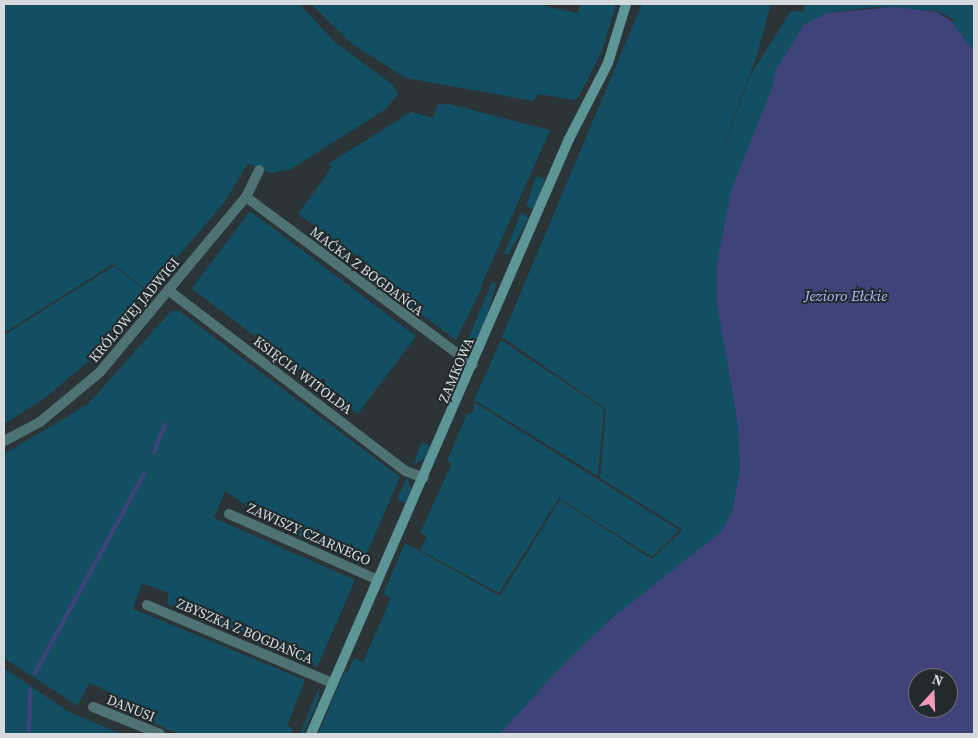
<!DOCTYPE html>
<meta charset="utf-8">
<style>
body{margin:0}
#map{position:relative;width:978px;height:738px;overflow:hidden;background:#2b3437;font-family:"Source Serif 4",serif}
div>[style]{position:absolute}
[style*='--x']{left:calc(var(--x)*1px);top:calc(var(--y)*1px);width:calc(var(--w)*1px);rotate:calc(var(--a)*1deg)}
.green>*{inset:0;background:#134f63;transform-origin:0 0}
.water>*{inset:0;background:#3f4379}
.stream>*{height:4px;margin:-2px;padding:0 2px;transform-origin:2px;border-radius:2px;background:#3f4379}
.street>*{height:10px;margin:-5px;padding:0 5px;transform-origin:5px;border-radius:5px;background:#4f7273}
.secondary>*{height:10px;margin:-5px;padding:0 5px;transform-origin:5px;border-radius:5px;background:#5c9697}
span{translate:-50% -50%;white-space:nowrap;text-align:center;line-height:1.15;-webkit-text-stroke:4px #212a2d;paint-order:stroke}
.street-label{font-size:14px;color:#d5dadc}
.water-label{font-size:15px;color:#b3bcff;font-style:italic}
.frame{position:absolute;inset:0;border:5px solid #d5dadc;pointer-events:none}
.north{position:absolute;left:908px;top:668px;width:50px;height:50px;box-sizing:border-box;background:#212a2d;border:1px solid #697073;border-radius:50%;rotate:20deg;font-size:14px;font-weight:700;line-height:20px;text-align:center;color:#d5dadc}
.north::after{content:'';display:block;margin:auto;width:18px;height:22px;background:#f09ab5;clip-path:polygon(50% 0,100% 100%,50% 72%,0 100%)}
</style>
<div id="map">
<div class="green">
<i style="clip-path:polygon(4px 4px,299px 4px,335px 42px,392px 84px,398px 94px,386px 109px,291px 169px,269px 173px,248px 163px,224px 203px,148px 291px,113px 264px,4px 333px)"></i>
<i style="clip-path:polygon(311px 4px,535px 4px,578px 13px,580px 4px,616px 4px,602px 51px,580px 95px,574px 100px,538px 94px,533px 101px,406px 78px,352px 44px)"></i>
<i style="clip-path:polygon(642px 4px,771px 4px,757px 55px,709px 185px,751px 74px,791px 11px,803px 12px,805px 4px,974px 4px,974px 51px,951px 21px,956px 20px,937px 11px,874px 7px,828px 13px,770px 452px,618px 734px,318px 734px,345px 671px,348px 672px,354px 658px,363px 662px,391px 598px,383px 594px,405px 543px,500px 596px,560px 500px,652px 559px,683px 530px,600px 478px,606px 409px,502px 337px)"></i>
<i style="clip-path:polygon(438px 104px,449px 104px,550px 130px,481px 286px,343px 176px,482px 287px,456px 340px,374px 279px,378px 272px,298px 214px,332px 167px,328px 164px,411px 112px,433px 118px)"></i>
<i style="left:536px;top:176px;width:9px;height:32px;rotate:18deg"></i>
<i style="left:250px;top:211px;width:208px;height:97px;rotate:37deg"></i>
<i style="clip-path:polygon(521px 213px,529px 217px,508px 255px,504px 254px)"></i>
<i style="clip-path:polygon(114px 266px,148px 292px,88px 362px,42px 400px,4px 424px,4px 335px)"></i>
<i style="clip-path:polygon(492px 282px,496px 284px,485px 322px,472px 349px,463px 351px)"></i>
<i style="clip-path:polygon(171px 311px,179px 311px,400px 477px,362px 564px,276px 526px,225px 491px,214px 518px,355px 580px,317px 667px,168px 604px,168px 593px,142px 583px,133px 609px,305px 680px,287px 726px,293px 729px,291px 734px,180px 734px,117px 709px,116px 695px,89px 683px,78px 706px,4px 658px,4px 454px,88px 404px)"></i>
<i style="clip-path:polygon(501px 340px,604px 409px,598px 476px,474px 400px)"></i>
<i style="clip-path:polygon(457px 364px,460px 371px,455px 389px,447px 386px)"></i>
<i style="clip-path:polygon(474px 402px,679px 530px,652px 557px,559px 498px,499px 593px,420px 550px,427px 536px,420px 533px,452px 463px,447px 461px,467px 414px,473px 412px)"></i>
<i style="clip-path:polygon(422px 442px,430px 446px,426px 457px,413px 465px)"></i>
<i style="clip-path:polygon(407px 477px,411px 490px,405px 503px,397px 499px)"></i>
<i style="clip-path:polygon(4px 668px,69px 712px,122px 734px,4px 734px)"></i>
<i style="clip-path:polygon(319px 687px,319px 698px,303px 734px,300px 734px)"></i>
</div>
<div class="water">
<i style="clip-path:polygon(evenodd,895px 7px,937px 12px,951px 21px,974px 51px,974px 734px,500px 734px,556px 672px,611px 619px,721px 532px,732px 512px,740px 471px,738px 424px,717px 303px,717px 265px,731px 191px,772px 89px,775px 71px,804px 25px,827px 13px,895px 7px,918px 678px,948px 678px,948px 708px,918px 708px,918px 678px)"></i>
</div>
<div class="stream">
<i style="--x:154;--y:452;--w:29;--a:-68"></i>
<i style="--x:35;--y:673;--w:227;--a:-61.3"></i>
<i style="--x:29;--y:734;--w:45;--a:-88.7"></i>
</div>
<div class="street">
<i style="--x:246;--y:197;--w:282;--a:36.5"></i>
<i style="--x:168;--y:290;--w:299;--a:37.3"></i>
<i style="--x:406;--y:471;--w:19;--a:21"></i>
<i style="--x:4;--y:441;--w:41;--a:-27.8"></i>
<i style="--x:40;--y:422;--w:78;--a:-39.8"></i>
<i style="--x:100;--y:372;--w:228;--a:-50.2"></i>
<i style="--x:246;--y:197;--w:30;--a:-64"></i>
<i style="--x:229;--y:514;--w:163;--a:23.9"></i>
<i style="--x:147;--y:605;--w:202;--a:22.8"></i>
<i style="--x:93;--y:707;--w:72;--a:21.9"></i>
</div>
<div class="secondary">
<i style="--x:311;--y:734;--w:649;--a:-66.56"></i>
<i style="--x:569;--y:139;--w:85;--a:-62.8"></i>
<i style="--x:608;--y:63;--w:62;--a:-73"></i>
</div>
<div class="street-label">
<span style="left:367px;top:271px;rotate:37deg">MAĆKA Z BOGDAŃCA</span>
<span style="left:134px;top:310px;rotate:-50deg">KRÓLOWEJ JADWIGI</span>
<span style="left:456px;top:370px;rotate:-67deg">ZAMKOWA</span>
<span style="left:303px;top:375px;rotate:37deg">KSIĘCIA WITOLDA</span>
<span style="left:309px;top:534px;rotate:24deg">ZAWISZY CZARNEGO</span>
<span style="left:245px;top:631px;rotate:23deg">ZBYSZKA Z BOGDAŃCA</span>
<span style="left:131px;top:708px;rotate:22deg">DANUSI</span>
</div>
<div class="water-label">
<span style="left:846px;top:296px">Jezioro Ełckie</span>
</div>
<div class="frame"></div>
<div class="north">N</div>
</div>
